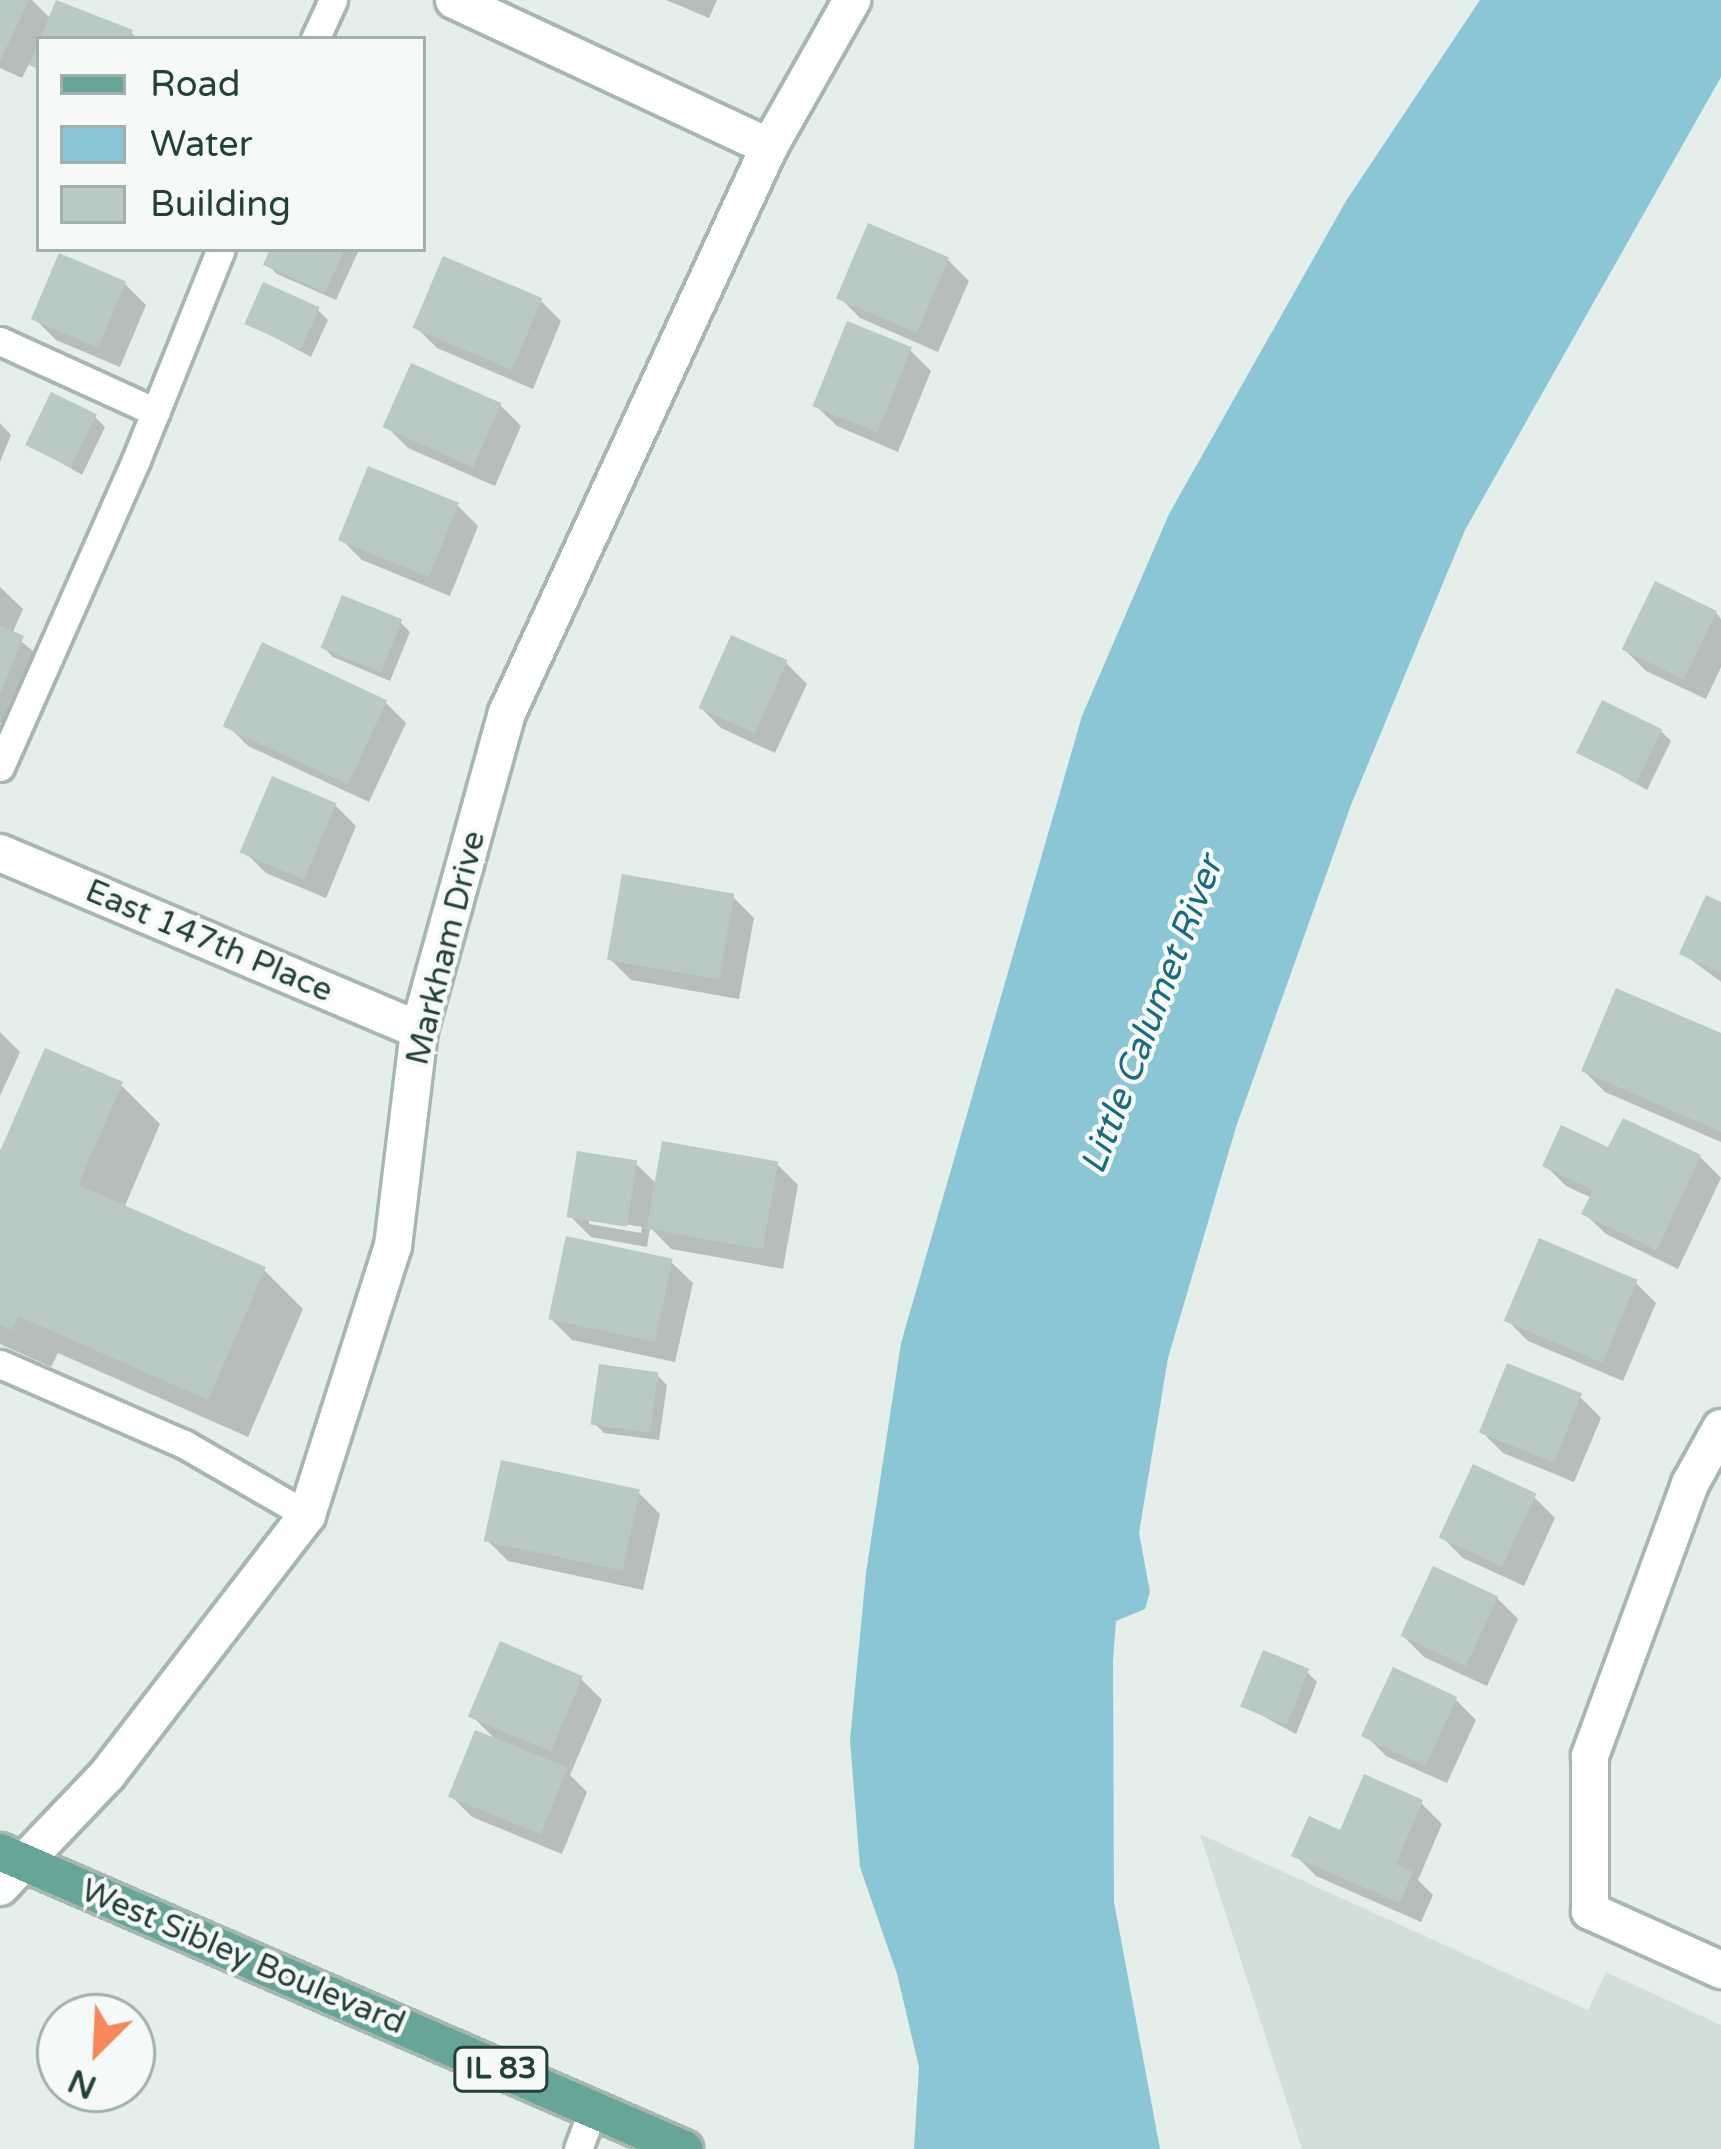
<!DOCTYPE html>
<style>
body{margin:0}
#map{position:relative;width:1721px;height:2149px;overflow:hidden;background:#e4eeea;font-family:"Varela Round",sans-serif}
div>[style]{position:absolute}
[style*='--x']{left:calc(var(--x)*1px);top:calc(var(--y)*1px);width:calc(var(--w)*1px);rotate:calc(var(--a)*1deg)}
.built>*{inset:0;background:#d2ded9}
.water>*{inset:0;background:#8bc6d5}
.shadow>*{inset:0;background:#0003}
.building>*{inset:0;background:#b9c9c4;transform-origin:0 0}
.roads{filter:drop-shadow(3px 0 #a6b7b2) drop-shadow(-3px 0 #a6b7b2) drop-shadow(0 3px #a6b7b2) drop-shadow(0 -3px #a6b7b2)}
.lane>*{height:27px;margin:-13.5px;padding:0 13.5px;transform-origin:13.5px;border-radius:13.5px;background:#fff}
.street>*{height:36px;margin:-18px;padding:0 18px;transform-origin:18px;border-radius:18px;background:#fff}
.primary>*{height:36px;margin:-18px;padding:0 18px;transform-origin:18px;border-radius:18px;background:#67a598}
span{translate:-50% -50%;white-space:nowrap;text-align:center;line-height:1.15;-webkit-text-stroke:9px #f5faf8;paint-order:stroke}
.shield-label span{padding:3px 9px;background:#f5faf8;border:3px solid;border-radius:9px;-webkit-text-stroke-width:0}
.shield-label{font-size:30px;color:#23413a;font-weight:700}
.street-label{font-size:33px;color:#23413a}
.water-label{font-size:36px;color:#1a6a80;font-style:italic}
.legend{position:absolute;left:36px;top:36px;width:390px;height:216px;box-sizing:border-box;background:#f5faf8;border:3px solid #a1b0ac;margin:0;padding:15px 21px;list-style:none;font-size:36px;color:#23413a}
.legend li{display:flex;align-items:center;gap:24px;height:60px}
.legend b{width:60px;border:3px solid #a1b0ac}
.north{position:absolute;left:36px;top:1993px;width:120px;height:120px;box-sizing:border-box;background:#f5faf8;border:3px solid #a1b0ac;border-radius:50%;rotate:204deg;font-size:33px;font-weight:700;line-height:48px;text-align:center;color:#23413a}
.north::after{content:'';display:block;margin:auto;width:42px;height:54px;background:#f7885a;clip-path:polygon(50% 0,100% 100%,50% 72%,0 100%)}
</style>
<div id="map">
<div class="built">
<i style="clip-path:polygon(1200px 1834px,1588px 2010px,1606px 1972px,1721px 2025px,1721px 2149px,1302px 2149px)"></i>
</div>
<div class="water">
<i style="clip-path:polygon(1480px 0,1721px 0,1721px 77px,1465px 530px,1351px 805px,1236px 1127px,1168px 1358px,1139px 1533px,1150px 1592px,1145px 1609px,1116px 1621px,1113px 1661px,1114px 1902px,1160px 2149px,914px 2149px,919px 2067px,897px 1974px,860px 1867px,850px 1740px,866px 1573px,901px 1343px,1082px 716px,1169px 514px,1346px 201px)"></i>
</div>
<div class="shadow">
<i style="clip-path:polygon(0 0,32px 0,51px 19px,131px 33px,138px 39px,39px 39px,39px 71px,30px 62px,22px 78px,0 68px)"></i>
<i style="clip-path:polygon(666px 0,717px 0,709px 18px)"></i>
<i style="clip-path:polygon(274px 249px,355px 249px,358px 252px,336px 300px,277px 274px,267px 264px)"></i>
<i style="clip-path:polygon(948px 260px,969px 281px,938px 352px,860px 318px,839px 297px)"></i>
<i style="clip-path:polygon(125px 284px,146px 305px,120px 367px,56px 340px,35px 319px)"></i>
<i style="clip-path:polygon(540px 300px,561px 321px,533px 389px,437px 348px,416px 327px)"></i>
<i style="clip-path:polygon(318px 310px,328px 320px,311px 357px,248px 323px)"></i>
<i style="clip-path:polygon(910px 350px,931px 371px,898px 452px,837px 426px,816px 406px)"></i>
<i style="clip-path:polygon(500px 405px,521px 426px,495px 486px,408px 448px,387px 427px)"></i>
<i style="clip-path:polygon(95px 417px,105px 427px,82px 475px,29px 444px)"></i>
<i style="clip-path:polygon(0 423px,11px 435px,0 462px)"></i>
<i style="clip-path:polygon(457px 505px,478px 526px,450px 596px,362px 560px,341px 539px)"></i>
<i style="clip-path:polygon(0 587px,23px 609px,12px 634px,44px 660px,14px 729px,0 723px)"></i>
<i style="clip-path:polygon(1716px 613px,1721px 619px,1721px 667px,1706px 699px,1646px 671px,1625px 650px)"></i>
<i style="clip-path:polygon(400px 622px,410px 632px,390px 681px,333px 657px,324px 648px)"></i>
<i style="clip-path:polygon(786px 663px,807px 684px,775px 753px,721px 728px,700px 707px)"></i>
<i style="clip-path:polygon(385px 702px,406px 723px,369px 802px,248px 746px,227px 725px)"></i>
<i style="clip-path:polygon(1661px 731px,1671px 741px,1647px 790px,1580px 752px)"></i>
<i style="clip-path:polygon(335px 805px,356px 826px,326px 898px,266px 873px,245px 852px)"></i>
<i style="clip-path:polygon(733px 897px,754px 918px,739px 999px,631px 980px,610px 959px)"></i>
<i style="clip-path:polygon(1721px 905px,1721px 982px,1682px 953px)"></i>
<i style="clip-path:polygon(0 1032px,20px 1052px,0 1096px)"></i>
<i style="clip-path:polygon(1721px 1037px,1721px 1142px,1605px 1092px,1584px 1071px)"></i>
<i style="clip-path:polygon(121px 1085px,160px 1124px,124px 1208px,264px 1270px,303px 1309px,248px 1437px,58px 1353px,51px 1367px,0 1344px,0 1158px)"></i>
<i style="clip-path:polygon(1610px 1151px,1700px 1157px,1721px 1178px,1678px 1269px,1606px 1234px,1585px 1214px,1592px 1198px,1566px 1186px,1545px 1165px)"></i>
<i style="clip-path:polygon(evenodd,635px 1163px,658px 1185px,777px 1164px,798px 1185px,783px 1269px,671px 1249px,650px 1227px,647px 1247px,591px 1237px,570px 1216px,635px 1163px,589px 1218px,642px 1227px,641px 1233px,589px 1224px,589px 1218px)"></i>
<i style="clip-path:polygon(671px 1262px,693px 1283px,675px 1362px,572px 1340px,551px 1319px)"></i>
<i style="clip-path:polygon(1635px 1282px,1656px 1303px,1623px 1381px,1528px 1341px,1507px 1320px)"></i>
<i style="clip-path:polygon(657px 1375px,667px 1385px,659px 1440px,604px 1433px,594px 1423px)"></i>
<i style="clip-path:polygon(1580px 1397px,1601px 1418px,1574px 1482px,1503px 1453px,1482px 1432px)"></i>
<i style="clip-path:polygon(639px 1493px,660px 1514px,643px 1590px,508px 1561px,487px 1540px)"></i>
<i style="clip-path:polygon(1534px 1497px,1555px 1518px,1524px 1586px,1463px 1558px,1442px 1537px)"></i>
<i style="clip-path:polygon(1497px 1598px,1518px 1619px,1487px 1686px,1424px 1657px,1403px 1636px)"></i>
<i style="clip-path:polygon(1307px 1672px,1317px 1682px,1296px 1734px,1244px 1706px)"></i>
<i style="clip-path:polygon(581px 1679px,602px 1700px,570px 1775px,587px 1792px,562px 1854px,472px 1817px,451px 1796px,498px 1742px,472px 1716px)"></i>
<i style="clip-path:polygon(1455px 1699px,1476px 1720px,1447px 1783px,1386px 1756px,1365px 1735px)"></i>
<i style="clip-path:polygon(1421px 1803px,1442px 1824px,1418px 1880px,1433px 1895px,1421px 1922px,1316px 1876px,1295px 1855px)"></i>
</div>
<div class="building">
<i style="clip-path:polygon(0 0,29px 0,0 61px)"></i>
<i style="clip-path:polygon(56px 0,133px 30px,129px 39px,40px 39px)"></i>
<i style="clip-path:polygon(39px 41px,39px 69px,29px 65px)"></i>
<i style="left:868px;top:223px;width:88px;height:82px;rotate:23deg"></i>
<i style="clip-path:polygon(270px 249px,345px 249px,325px 292px,263px 265px)"></i>
<i style="left:59px;top:253px;width:73px;height:72px;rotate:23deg"></i>
<i style="left:443px;top:256px;width:108px;height:78px;rotate:23deg"></i>
<i style="left:263px;top:282px;width:62px;height:46px;rotate:24deg"></i>
<i style="left:847px;top:321px;width:70px;height:92px;rotate:22deg"></i>
<i style="left:411px;top:363px;width:99px;height:70px;rotate:24deg"></i>
<i style="left:51px;top:392px;width:51px;height:59px;rotate:26deg"></i>
<i style="left:368px;top:466px;width:98px;height:80px;rotate:22deg"></i>
<i style="left:1655px;top:581px;width:69px;height:76px;rotate:26deg"></i>
<i style="left:342px;top:595px;width:65px;height:57px;rotate:22deg"></i>
<i style="clip-path:polygon(0 625px,24px 636px,0 694px)"></i>
<i style="left:731px;top:635px;width:62px;height:80px;rotate:24deg"></i>
<i style="left:262px;top:642px;width:138px;height:93px;rotate:25deg"></i>
<i style="left:1602px;top:700px;width:67px;height:59px;rotate:26deg"></i>
<i style="left:272px;top:776px;width:70px;height:83px;rotate:23deg"></i>
<i style="left:622px;top:874px;width:114px;height:87px;rotate:10deg"></i>
<i style="clip-path:polygon(1706px 895px,1721px 902px,1721px 973px,1679px 954px)"></i>
<i style="clip-path:polygon(1616px 988px,1721px 1033px,1721px 1132px,1581px 1071px)"></i>
<i style="clip-path:polygon(45px 1048px,123px 1082px,78px 1185px,266px 1267px,208px 1400px,18px 1316px,12px 1330px,0 1325px,0 1151px)"></i>
<i style="clip-path:polygon(1623px 1118px,1701px 1155px,1657px 1250px,1581px 1214px,1593px 1190px,1542px 1166px,1561px 1125px,1608px 1147px)"></i>
<i style="left:662px;top:1141px;width:118px;height:89px;rotate:10deg"></i>
<i style="left:577px;top:1151px;width:61px;height:67px;rotate:9deg"></i>
<i style="left:566px;top:1236px;width:109px;height:85px;rotate:12deg"></i>
<i style="left:1539px;top:1238px;width:107px;height:90px;rotate:23deg"></i>
<i style="left:1507px;top:1363px;width:81px;height:75px;rotate:22deg"></i>
<i style="left:599px;top:1364px;width:60px;height:61px;rotate:8deg"></i>
<i style="left:501px;top:1460px;width:142px;height:83px;rotate:12deg"></i>
<i style="left:1473px;top:1464px;width:70px;height:81px;rotate:25deg"></i>
<i style="left:1433px;top:1566px;width:72px;height:77px;rotate:25deg"></i>
<i style="left:500px;top:1641px;width:90px;height:82px;rotate:23deg"></i>
<i style="left:1263px;top:1650px;width:50px;height:61px;rotate:22deg"></i>
<i style="left:1393px;top:1667px;width:71px;height:76px;rotate:25deg"></i>
<i style="left:475px;top:1730px;width:100px;height:72px;rotate:22deg"></i>
<i style="clip-path:polygon(1364px 1774px,1423px 1800px,1396px 1864px,1413px 1872px,1400px 1903px,1291px 1856px,1309px 1816px,1340px 1830px)"></i>
</div>
<div class="roads">
<div class="lane">
<i style="--x:315;--y:39;--w:43;--a:-65.2"></i>
<i style="--x:0;--y:341;--w:171;--a:24.5"></i>
<i style="--x:0;--y:767;--w:336;--a:-66.1"></i>
<i style="--x:136;--y:460;--w:227;--a:-68.1"></i>
<i style="--x:0;--y:1364;--w:201;--a:23.5"></i>
<i style="--x:184;--y:1444;--w:142;--a:30"></i>
<i style="--x:578;--y:2149;--w:43;--a:-69.4"></i>
</div>
<div class="street">
<i style="--x:454;--y:0;--w:348;--a:25"></i>
<i style="--x:0;--y:853;--w:455;--a:22.9"></i>
<i style="--x:1721;--y:1428;--w:64;--a:119"></i>
<i style="--x:1690;--y:1484;--w:290;--a:110.2"></i>
<i style="--x:1590;--y:1756;--w:155;--a:90"></i>
<i style="--x:1590;--y:1911;--w:144;--a:24.2"></i>
<i style="--x:0;--y:1887;--w:155;--a:-46.3"></i>
<i style="--x:107;--y:1775;--w:328;--a:-52.4"></i>
<i style="--x:307;--y:1515;--w:282;--a:-72.3"></i>
<i style="--x:393;--y:1246;--w:218;--a:-83.1"></i>
<i style="--x:419;--y:1030;--w:329;--a:-74.5"></i>
<i style="--x:507;--y:713;--w:624;--a:-65.16"></i>
<i style="--x:769;--y:147;--w:169;--a:-60.5"></i>
</div>
<div class="primary">
<i style="--x:0;--y:1852;--w:746;--a:23.47"></i>
</div>
</div>
<div class="shield-label">
<span style="left:501px;top:2069px">IL 83</span>
</div>
<div class="street-label">
<span style="left:209px;top:941px;rotate:23deg">East 147th Place</span>
<span style="left:446px;top:948px;rotate:-76deg">Markham Drive</span>
<span style="left:243px;top:1957px;rotate:23deg">West Sibley Boulevard</span>
</div>
<div class="water-label">
<span style="left:1152px;top:1015px;rotate:-69deg">Little Calumet River</span>
</div>
<ul class="legend">
<li><b style="height:15px;background:#67a598"></b>Road</li>
<li><b style="height:33px;background:#8bc6d5"></b>Water</li>
<li><b style="height:33px;background:#b9c9c4"></b>Building</li>
</ul>
<div class="north">N</div>
</div>
